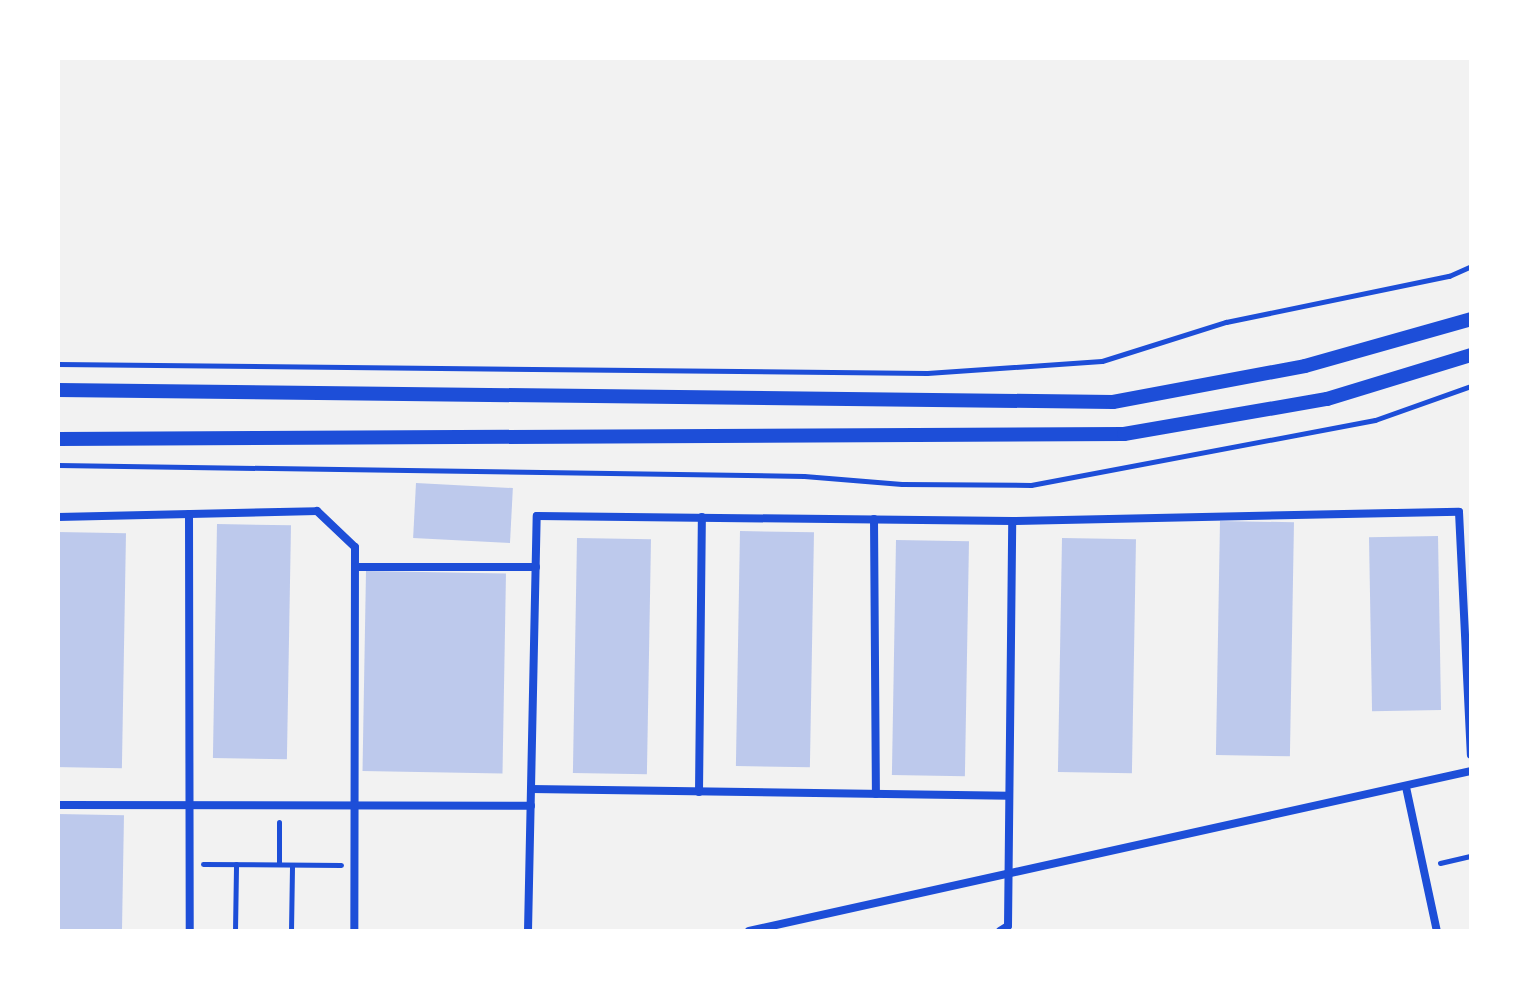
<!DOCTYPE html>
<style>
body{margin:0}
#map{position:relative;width:1529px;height:989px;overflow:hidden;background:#f2f2f2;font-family:"Roboto Condensed",sans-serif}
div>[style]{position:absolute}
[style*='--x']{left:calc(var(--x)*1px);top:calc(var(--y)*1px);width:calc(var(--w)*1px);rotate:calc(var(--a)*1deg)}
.building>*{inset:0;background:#bdc9ec;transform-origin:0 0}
.path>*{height:5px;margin:-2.5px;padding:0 2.5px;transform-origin:2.5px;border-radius:2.5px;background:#1d4ed8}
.minor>*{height:8px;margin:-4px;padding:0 4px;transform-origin:4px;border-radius:4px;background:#1d4ed8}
.tertiary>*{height:14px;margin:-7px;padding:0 7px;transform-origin:7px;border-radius:7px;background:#1d4ed8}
span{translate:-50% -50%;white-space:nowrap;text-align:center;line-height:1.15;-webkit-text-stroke:6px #fff;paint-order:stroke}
.frame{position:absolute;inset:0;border:60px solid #fff;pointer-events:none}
</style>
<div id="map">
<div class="building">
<i style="left:416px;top:483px;width:97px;height:55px;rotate:3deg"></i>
<i style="left:1220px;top:521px;width:74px;height:234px;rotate:1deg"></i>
<i style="left:217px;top:524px;width:74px;height:234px;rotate:1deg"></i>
<i style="left:740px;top:531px;width:74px;height:235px;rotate:1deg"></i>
<i style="left:58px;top:532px;width:68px;height:235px;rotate:1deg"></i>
<i style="left:1438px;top:536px;width:174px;height:69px;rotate:89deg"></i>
<i style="left:577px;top:538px;width:74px;height:235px;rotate:1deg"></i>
<i style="left:1062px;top:538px;width:74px;height:234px;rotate:1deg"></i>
<i style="left:896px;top:540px;width:73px;height:235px;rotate:1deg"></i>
<i style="left:366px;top:571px;width:140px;height:200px;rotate:1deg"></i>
<i style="left:58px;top:814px;width:66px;height:117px;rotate:1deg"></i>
</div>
<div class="path">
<i style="--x:58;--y:364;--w:869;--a:0.59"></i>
<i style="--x:927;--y:373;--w:175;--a:-3.9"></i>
<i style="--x:1102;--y:361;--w:130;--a:-17.5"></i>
<i style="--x:1226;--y:322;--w:228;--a:-11.7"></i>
<i style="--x:1449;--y:276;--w:24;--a:-24"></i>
<i style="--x:58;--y:465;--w:746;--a:0.84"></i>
<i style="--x:804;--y:476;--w:98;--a:4.7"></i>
<i style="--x:902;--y:484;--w:129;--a:0.4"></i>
<i style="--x:1031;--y:485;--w:350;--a:-10.7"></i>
<i style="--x:1375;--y:420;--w:102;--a:-19.5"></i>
<i style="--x:1440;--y:863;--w:32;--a:-13"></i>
<i style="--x:203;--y:864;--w:138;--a:0.4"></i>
<i style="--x:279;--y:864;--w:42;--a:-90"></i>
<i style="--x:235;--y:931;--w:67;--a:-89.1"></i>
<i style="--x:291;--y:931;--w:66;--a:-89.1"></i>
</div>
<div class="minor">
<i style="--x:189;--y:514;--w:417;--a:89.9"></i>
<i style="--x:58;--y:517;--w:259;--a:-1.3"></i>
<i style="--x:317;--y:511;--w:52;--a:43.5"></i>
<i style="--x:355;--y:547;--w:384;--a:90.1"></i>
<i style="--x:874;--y:519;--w:275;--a:89.6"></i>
<i style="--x:355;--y:567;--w:181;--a:0"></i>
<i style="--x:1406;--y:787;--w:147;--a:77.9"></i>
<i style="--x:531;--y:789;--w:478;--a:0.8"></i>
<i style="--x:699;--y:792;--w:275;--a:-89.4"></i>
<i style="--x:58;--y:805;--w:473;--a:0.1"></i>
<i style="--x:528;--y:931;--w:415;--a:-88.8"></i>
<i style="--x:537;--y:516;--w:475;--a:0.6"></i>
<i style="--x:1012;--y:521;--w:447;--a:-1.2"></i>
<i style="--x:1459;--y:512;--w:243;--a:87.2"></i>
<i style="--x:749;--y:931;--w:740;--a:-12.5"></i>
<i style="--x:1000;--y:931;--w:9;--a:-32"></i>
<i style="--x:1008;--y:926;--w:405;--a:-89.4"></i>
</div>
<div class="tertiary">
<i style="--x:58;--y:390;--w:1055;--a:0.65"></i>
<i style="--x:1113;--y:402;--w:195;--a:-10.6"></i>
<i style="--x:1305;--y:366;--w:173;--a:-15.8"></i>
<i style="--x:58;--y:439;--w:1066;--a:-0.27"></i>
<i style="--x:1124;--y:434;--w:206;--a:-9.8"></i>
<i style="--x:1327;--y:399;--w:151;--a:-17"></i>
</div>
<div class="frame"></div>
</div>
